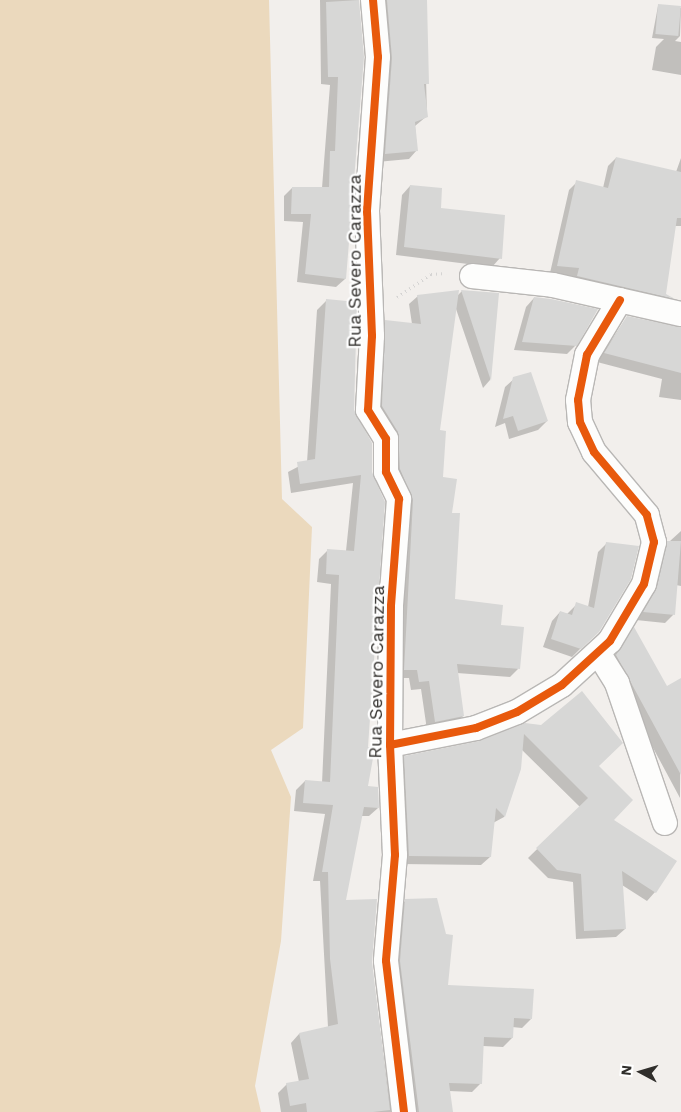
<!DOCTYPE html>
<style>
body{margin:0}
#map{position:relative;width:681px;height:1112px;overflow:hidden;background:#f2efec;font-family:"Work Sans",sans-serif}
div>[style]{position:absolute}
[style*='--x']{left:calc(var(--x)*1px);top:calc(var(--y)*1px);width:calc(var(--w)*1px);rotate:calc(var(--a)*1deg)}
.green>*{inset:0;background:#ebd9bd}
.shadow>*{inset:0;background:#0003}
.building>*{inset:0;background:#d7d7d6;transform-origin:0 0}
.path>*{height:3px;margin-top:-1.5px;transform-origin:0;background:repeating-linear-gradient(90deg,#d5d4d3 0 1px,transparent 0 5px)}
.roads{filter:drop-shadow(1px 0 #b9b7b5) drop-shadow(-1px 0 #b9b7b5) drop-shadow(0 1px #b9b7b5) drop-shadow(0 -1px #b9b7b5)}
.street>*{height:24px;margin:-12px;padding:0 12px;transform-origin:12px;border-radius:12px;background:#fdfdfc}
.cycleway>*{height:8px;margin:-4px;padding:0 4px;transform-origin:4px;border-radius:4px;background:#e8590c}
span{translate:-50% -50%;white-space:nowrap;text-align:center;line-height:1.15;-webkit-text-stroke:4.5px #fff;paint-order:stroke}
.street-label{font-size:18px;color:#302e2b}
.north{position:absolute;left:616px;top:1047px;width:50px;height:50px;-webkit-text-stroke:4px #fff;paint-order:stroke;rotate:276deg;font-size:14px;font-weight:700;line-height:20px;text-align:center;color:#302e2b}
.north::after{content:'';display:block;margin:auto;width:18px;height:22px;background:#302e2b;clip-path:polygon(50% 0,100% 100%,50% 72%,0 100%)}
</style>
<div id="map">
<div class="green">
<i style="clip-path:polygon(0 0,269px 0,282px 499px,312px 527px,303px 728px,271px 750px,291px 797px,281px 941px,255px 1086px,261px 1112px,0 1112px)"></i>
</div>
<div class="shadow">
<i style="clip-path:polygon(320px 0,358px 0,345px 279px,336px 287px,297px 282px,303px 222px,284px 221px,284px 196px,292px 188px,322px 188px,330px 85px,321px 84px)"></i>
<i style="clip-path:polygon(374px 0,424px 0,427px 116px,415px 126px,417px 150px,409px 159px,377px 162px)"></i>
<i style="clip-path:polygon(658px 6px,681px 8px,680px 36px,675px 41px,681px 42px,681px 75px,652px 70px,656px 47px,664px 39px,652px 38px)"></i>
<i style="clip-path:polygon(616px 158px,676px 172px,681px 158px,681px 226px,675px 226px,664px 295px,673px 299px,666px 306px,570px 284px,572px 276px,550px 273px,569px 190px,577px 182px,603px 188px,608px 166px)"></i>
<i style="clip-path:polygon(410px 186px,440px 209px,500px 258px,492px 267px,396px 255px,402px 195px)"></i>
<i style="clip-path:polygon(462px 291px,497px 294px,490px 380px,483px 388px,455px 306px,439px 432px,442px 478px,451px 514px,454px 600px,500px 626px,518px 669px,510px 677px,457px 673px,463px 716px,455px 724px,427px 730px,421px 689px,411px 690px,409px 678px,396px 678px,405px 509px,374px 415px,377px 330px,386px 321px,412px 324px,409px 304px,418px 296px,457px 296px)"></i>
<i style="clip-path:polygon(534px 298px,576px 345px,567px 354px,514px 350px,526px 307px)"></i>
<i style="clip-path:polygon(326px 301px,353px 410px,371px 443px,366px 787px,378px 808px,369px 816px,361px 816px,345px 901px,371px 963px,391px 1112px,281px 1112px,278px 1093px,287px 1084px,299px 1082px,291px 1043px,299px 1034px,328px 1027px,320px 881px,313px 881px,325px 814px,294px 811px,296px 790px,305px 781px,322px 783px,331px 584px,317px 582px,319px 559px,328px 550px,346px 551px,353px 483px,291px 493px,288px 472px,307px 462px,317px 310px)"></i>
<i style="clip-path:polygon(627px 317px,681px 329px,681px 400px,659px 397px,662px 379px,597px 362px)"></i>
<i style="clip-path:polygon(514px 379px,547px 421px,538px 430px,509px 439px,505px 423px,495px 427px,505px 387px)"></i>
<i style="clip-path:polygon(681px 531px,681px 586px,676px 585px,673px 615px,665px 623px,636px 620px,659px 551px)"></i>
<i style="clip-path:polygon(607px 543px,592px 637px,572px 657px,543px 647px,552px 621px,560px 612px,567px 614px,577px 604px,588px 607px,598px 552px)"></i>
<i style="clip-path:polygon(634px 629px,666px 687px,681px 680px,680px 798px,608px 664px)"></i>
<i style="clip-path:polygon(525px 725px,598px 766px,612px 821px,655px 892px,647px 901px,622px 885px,625px 929px,616px 937px,576px 939px,573px 882px,548px 878px,528px 858px,580px 807px,521px 749px,520px 769px,504px 817px,493px 823px,490px 857px,481px 865px,401px 864px,396px 766px,405px 757px,479px 743px)"></i>
<i style="clip-path:polygon(406px 900px,447px 986px,531px 1019px,522px 1028px,512px 1027px,512px 1038px,503px 1047px,483px 1046px,481px 1083px,472px 1092px,449px 1091px,452px 1112px,408px 1112px,391px 970px,397px 909px)"></i>
</div>
<div class="building">
<i style="clip-path:polygon(359px 0,364px 57px,346px 279px,305px 274px,311px 214px,291px 214px,292px 187px,329px 187px,330px 151px,335px 151px,338px 77px,328px 77px,326px 2px)"></i>
<i style="clip-path:polygon(387px 0,427px 0,429px 84px,424px 84px,428px 117px,415px 122px,418px 151px,385px 154px,392px 58px)"></i>
<i style="left:658px;top:4px;width:23px;height:30px;rotate:5deg"></i>
<i style="clip-path:polygon(616px 157px,681px 172px,681px 218px,677px 218px,666px 294px,675px 299px,577px 276px,579px 268px,557px 266px,576px 180px,608px 188px)"></i>
<i style="clip-path:polygon(410px 185px,442px 188px,441px 208px,505px 215px,502px 259px,404px 247px)"></i>
<i style="clip-path:polygon(459px 290px,440px 430px,446px 431px,443px 477px,457px 479px,452px 513px,460px 513px,455px 599px,503px 605px,501px 625px,524px 627px,520px 669px,457px 664px,464px 716px,435px 722px,429px 681px,419px 682px,417px 670px,404px 670px,413px 500px,400px 469px,398px 432px,382px 406px,385px 320px,421px 324px,417px 295px)"></i>
<i style="clip-path:polygon(461px 290px,499px 293px,491px 381px)"></i>
<i style="clip-path:polygon(534px 297px,551px 299px,598px 309px,577px 346px,522px 342px)"></i>
<i style="clip-path:polygon(326px 299px,357px 302px,354px 410px,372px 443px,372px 472px,385px 502px,368px 747px,375px 747px,368px 786px,378px 787px,379px 808px,364px 807px,346px 900px,377px 899px,372px 962px,390px 1110px,373px 1112px,307px 1112px,306px 1103px,290px 1106px,286px 1083px,309px 1079px,299px 1033px,338px 1024px,330px 959px,328px 872px,322px 872px,333px 805px,303px 803px,305px 780px,330px 782px,339px 575px,326px 574px,327px 549px,354px 551px,361px 475px,300px 484px,297px 462px,315px 459px)"></i>
<i style="clip-path:polygon(627px 316px,681px 327px,681px 373px,604px 353px)"></i>
<i style="clip-path:polygon(531px 372px,548px 421px,518px 431px,513px 416px,503px 419px,513px 377px)"></i>
<i style="clip-path:polygon(667px 541px,681px 541px,675px 615px,643px 612px,657px 587px)"></i>
<i style="clip-path:polygon(606px 542px,639px 546px,631px 579px,599px 632px,581px 649px,551px 639px,560px 611px,572px 615px,576px 602px,594px 608px)"></i>
<i style="clip-path:polygon(634px 627px,667px 686px,681px 678px,681px 775px,616px 655px)"></i>
<i style="clip-path:polygon(582px 691px,623px 743px,599px 766px,633px 800px,614px 820px,677px 861px,656px 893px,622px 871px,626px 929px,584px 931px,581px 874px,557px 870px,536px 848px,588px 798px,524px 734px,521px 769px,505px 817px,496px 808px,491px 857px,409px 856px,404px 756px,479px 741px,525px 723px,541px 725px)"></i>
<i style="clip-path:polygon(437px 898px,446px 934px,453px 935px,448px 985px,534px 989px,532px 1019px,514px 1018px,513px 1038px,484px 1037px,482px 1084px,449px 1083px,453px 1112px,419px 1112px,400px 961px,405px 899px)"></i>
</div>
<div class="path">
<i style="--x:397;--y:297;--w:41;--a:-34.1"></i>
<i style="--x:431;--y:274;--w:15;--a:-4"></i>
</div>
<div class="roads">
<div class="street">
<i style="--x:373;--y:0;--w:57;--a:85"></i>
<i style="--x:378;--y:57;--w:154;--a:94.1"></i>
<i style="--x:367;--y:211;--w:125;--a:87.7"></i>
<i style="--x:372;--y:336;--w:74;--a:93.1"></i>
<i style="--x:368;--y:410;--w:34;--a:58"></i>
<i style="--x:386;--y:439;--w:33;--a:90"></i>
<i style="--x:386;--y:472;--w:30;--a:64"></i>
<i style="--x:399;--y:499;--w:107;--a:94.3"></i>
<i style="--x:391;--y:606;--w:139;--a:90.4"></i>
<i style="--x:390;--y:745;--w:110;--a:87.4"></i>
<i style="--x:395;--y:855;--w:106;--a:94.9"></i>
<i style="--x:386;--y:961;--w:152;--a:83.2"></i>
<i style="--x:472;--y:276;--w:81;--a:6.3"></i>
<i style="--x:553;--y:285;--w:131;--a:12.8"></i>
<i style="--x:599;--y:654;--w:34;--a:58"></i>
<i style="--x:617;--y:683;--w:148;--a:71.1"></i>
<i style="--x:390;--y:745;--w:88;--a:-11.2"></i>
<i style="--x:476;--y:728;--w:44;--a:-21.3"></i>
<i style="--x:517;--y:712;--w:52;--a:-31"></i>
<i style="--x:562;--y:685;--w:65;--a:-42.5"></i>
<i style="--x:610;--y:641;--w:66;--a:-59.2"></i>
<i style="--x:644;--y:584;--w:43;--a:-76.6"></i>
<i style="--x:654;--y:542;--w:28;--a:-105"></i>
<i style="--x:647;--y:515;--w:82;--a:-130.1"></i>
<i style="--x:594;--y:452;--w:33;--a:-115"></i>
<i style="--x:580;--y:422;--w:22;--a:-95"></i>
<i style="--x:578;--y:400;--w:46;--a:-78.7"></i>
<i style="--x:587;--y:355;--w:64;--a:-59"></i>
</div>
</div>
<div class="cycleway">
<i style="--x:373;--y:0;--w:57;--a:85"></i>
<i style="--x:378;--y:57;--w:154;--a:94.1"></i>
<i style="--x:367;--y:211;--w:125;--a:87.7"></i>
<i style="--x:372;--y:336;--w:74;--a:93.1"></i>
<i style="--x:368;--y:410;--w:34;--a:58"></i>
<i style="--x:386;--y:439;--w:33;--a:90"></i>
<i style="--x:386;--y:472;--w:30;--a:64"></i>
<i style="--x:399;--y:499;--w:107;--a:94.3"></i>
<i style="--x:391;--y:606;--w:139;--a:90.4"></i>
<i style="--x:390;--y:745;--w:110;--a:87.4"></i>
<i style="--x:395;--y:855;--w:106;--a:94.9"></i>
<i style="--x:386;--y:961;--w:152;--a:83.2"></i>
<i style="--x:390;--y:745;--w:88;--a:-11.2"></i>
<i style="--x:476;--y:728;--w:44;--a:-21.3"></i>
<i style="--x:517;--y:712;--w:52;--a:-31"></i>
<i style="--x:562;--y:685;--w:65;--a:-42.5"></i>
<i style="--x:610;--y:641;--w:66;--a:-59.2"></i>
<i style="--x:644;--y:584;--w:43;--a:-76.6"></i>
<i style="--x:654;--y:542;--w:28;--a:-105"></i>
<i style="--x:647;--y:515;--w:82;--a:-130.1"></i>
<i style="--x:594;--y:452;--w:33;--a:-115"></i>
<i style="--x:580;--y:422;--w:22;--a:-95"></i>
<i style="--x:578;--y:400;--w:46;--a:-78.7"></i>
<i style="--x:587;--y:355;--w:64;--a:-59"></i>
</div>
<div class="street-label">
<span style="left:355px;top:261px;rotate:-90deg">Rua Severo Carazza</span>
<span style="left:377px;top:672px;rotate:-89deg">Rua Severo Carazza</span>
</div>
<div class="north">N</div>
</div>
